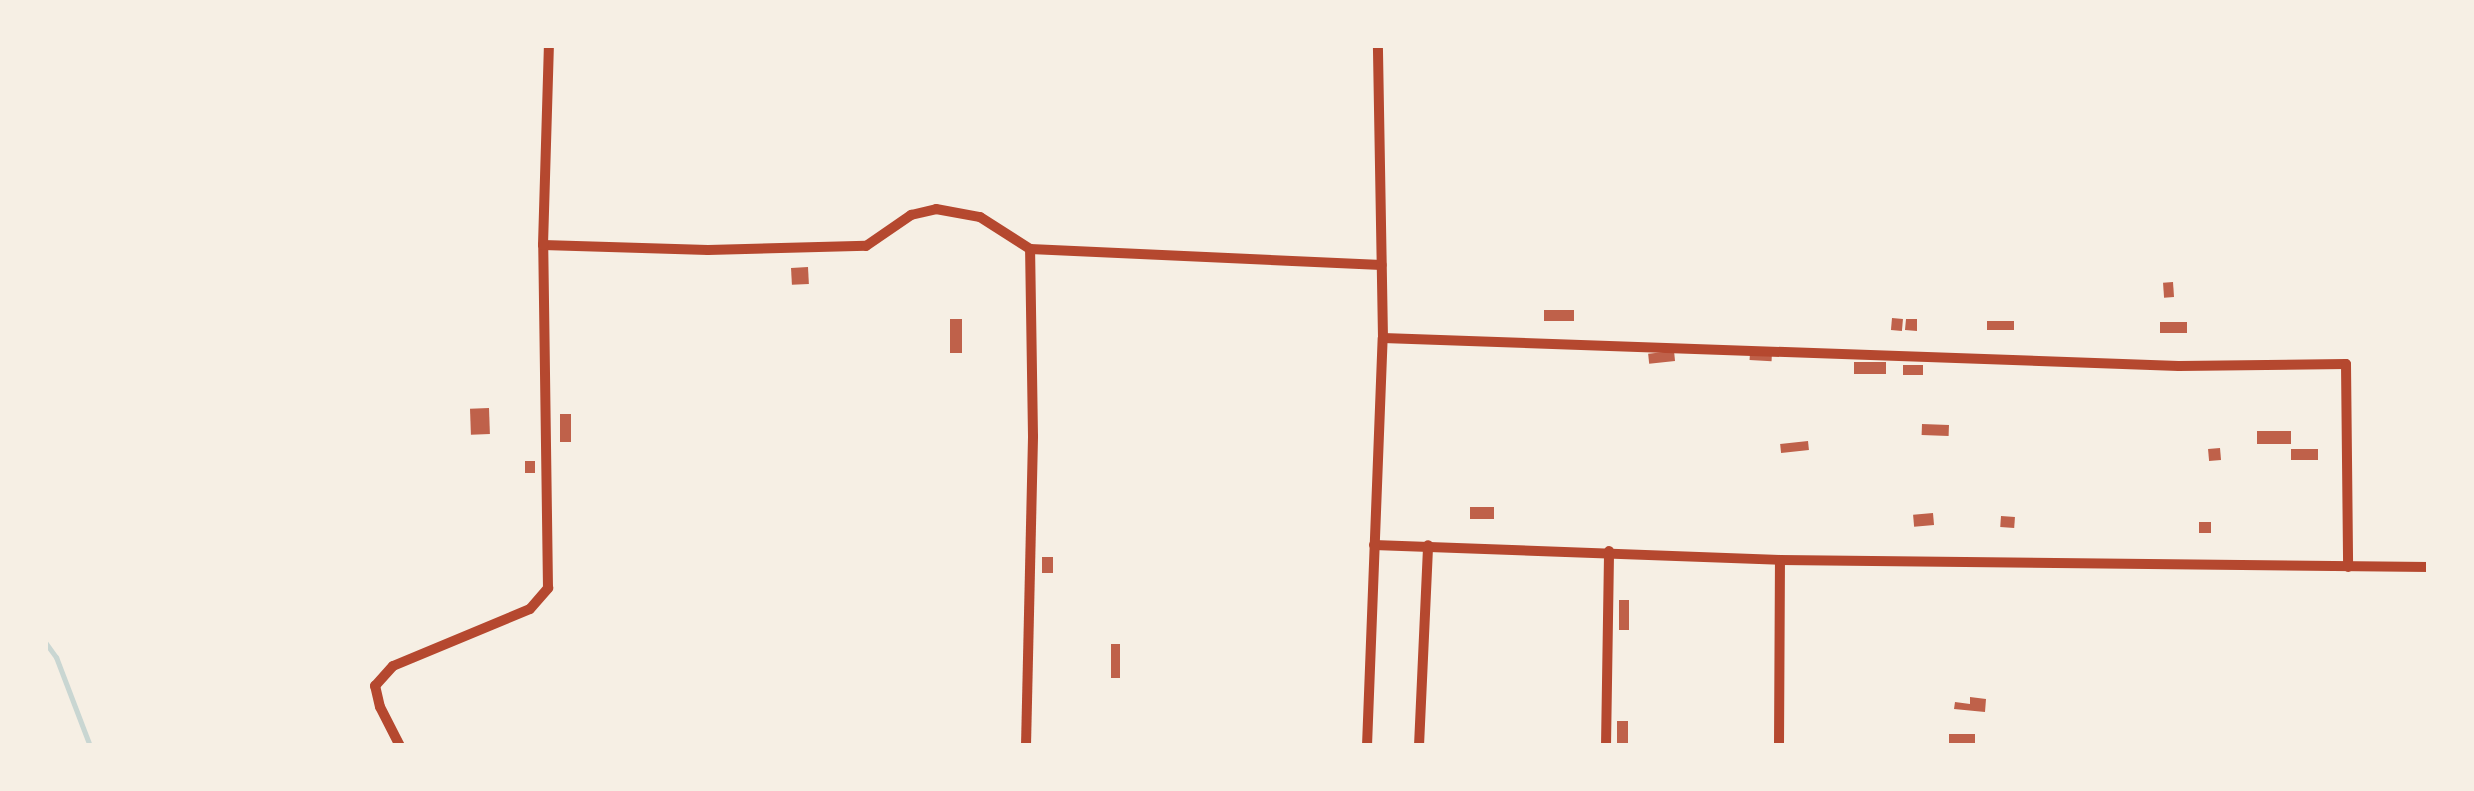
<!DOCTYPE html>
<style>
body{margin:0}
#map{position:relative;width:2474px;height:791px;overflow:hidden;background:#f6efe4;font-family:Raleway,sans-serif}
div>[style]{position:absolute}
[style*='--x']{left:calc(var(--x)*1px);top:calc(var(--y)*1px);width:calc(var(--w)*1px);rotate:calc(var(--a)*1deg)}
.stream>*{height:5px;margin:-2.5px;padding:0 2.5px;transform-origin:2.5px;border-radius:2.5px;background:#c9d6d2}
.building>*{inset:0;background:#bf614a;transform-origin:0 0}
.minor>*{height:10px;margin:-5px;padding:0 5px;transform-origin:5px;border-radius:5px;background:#b5482f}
span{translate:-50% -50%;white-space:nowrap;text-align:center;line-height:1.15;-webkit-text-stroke:9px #f6efe4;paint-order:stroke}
.frame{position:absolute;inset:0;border:48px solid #f6efe4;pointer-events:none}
</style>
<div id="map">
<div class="stream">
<i style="--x:45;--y:642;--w:19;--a:54"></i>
<i style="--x:56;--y:657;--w:95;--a:69.1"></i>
</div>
<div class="building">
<i style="left:808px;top:267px;width:17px;height:17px;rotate:87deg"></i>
<i style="left:2173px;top:282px;width:15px;height:10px;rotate:86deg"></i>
<i style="left:1544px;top:310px;width:30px;height:11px"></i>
<i style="left:1892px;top:318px;width:11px;height:12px;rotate:5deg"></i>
<i style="left:950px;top:319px;width:12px;height:34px"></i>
<i style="clip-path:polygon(1906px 319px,1917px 319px,1917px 331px,1905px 330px)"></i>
<i style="left:1987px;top:321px;width:27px;height:9px"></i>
<i style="left:2187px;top:322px;width:11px;height:27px;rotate:90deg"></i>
<i style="left:1674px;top:351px;width:10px;height:26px;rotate:84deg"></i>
<i style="left:1750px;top:352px;width:22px;height:8px;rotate:3deg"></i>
<i style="left:1886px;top:362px;width:12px;height:32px;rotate:90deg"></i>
<i style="left:1903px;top:365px;width:20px;height:10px"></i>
<i style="left:489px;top:408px;width:26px;height:19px;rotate:88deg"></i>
<i style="left:560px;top:414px;width:11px;height:28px"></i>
<i style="left:1922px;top:424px;width:27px;height:11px;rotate:2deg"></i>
<i style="left:2257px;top:431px;width:34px;height:13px"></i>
<i style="left:1808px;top:441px;width:9px;height:28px;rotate:84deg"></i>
<i style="left:2220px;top:448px;width:12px;height:12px;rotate:85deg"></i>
<i style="left:2318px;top:449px;width:11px;height:27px;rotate:90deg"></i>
<i style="left:525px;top:461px;width:10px;height:12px"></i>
<i style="left:1470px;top:507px;width:24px;height:12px"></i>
<i style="left:1933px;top:513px;width:12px;height:20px;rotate:85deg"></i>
<i style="left:2001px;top:516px;width:14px;height:11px;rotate:4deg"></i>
<i style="left:2199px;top:522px;width:12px;height:11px"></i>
<i style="left:1042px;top:557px;width:11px;height:16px"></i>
<i style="left:1619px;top:600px;width:10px;height:30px"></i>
<i style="left:1111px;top:644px;width:9px;height:34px"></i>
<i style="clip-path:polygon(1970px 697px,1986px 699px,1985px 712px,1954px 709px,1955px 702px,1970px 704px)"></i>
<i style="left:1617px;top:721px;width:11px;height:25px"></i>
<i style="left:1949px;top:734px;width:26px;height:11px"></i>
</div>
<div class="minor">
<i style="--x:543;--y:245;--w:165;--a:1.7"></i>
<i style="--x:708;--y:250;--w:158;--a:-1.5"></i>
<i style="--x:866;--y:246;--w:55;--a:-34.6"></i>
<i style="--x:911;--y:215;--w:26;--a:-13"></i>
<i style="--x:936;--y:209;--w:45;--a:10.3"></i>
<i style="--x:980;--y:217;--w:59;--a:32.6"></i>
<i style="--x:1030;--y:249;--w:352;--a:2.6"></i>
<i style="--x:1383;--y:338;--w:796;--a:2.01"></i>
<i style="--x:2179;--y:366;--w:167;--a:-0.7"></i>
<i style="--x:2346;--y:364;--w:203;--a:89.4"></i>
<i style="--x:1374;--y:545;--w:406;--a:2.1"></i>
<i style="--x:1780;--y:560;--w:649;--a:0.62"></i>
<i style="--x:400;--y:746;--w:44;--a:-117.1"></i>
<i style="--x:380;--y:707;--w:22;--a:-103"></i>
<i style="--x:375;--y:686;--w:27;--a:-48"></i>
<i style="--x:393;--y:666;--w:148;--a:-22.6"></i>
<i style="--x:530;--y:609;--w:28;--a:-49"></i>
<i style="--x:548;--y:588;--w:343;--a:-90.8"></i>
<i style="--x:543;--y:245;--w:200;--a:-88.3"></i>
<i style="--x:1026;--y:746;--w:310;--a:-88.7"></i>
<i style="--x:1033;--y:436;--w:187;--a:-90.9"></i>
<i style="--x:1367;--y:746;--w:408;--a:-87.8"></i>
<i style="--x:1383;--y:338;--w:293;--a:-91"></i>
<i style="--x:1419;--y:746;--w:201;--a:-87.4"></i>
<i style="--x:1606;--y:746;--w:195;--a:-89.1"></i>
<i style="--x:1779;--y:746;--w:186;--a:-89.7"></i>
</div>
<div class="frame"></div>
</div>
